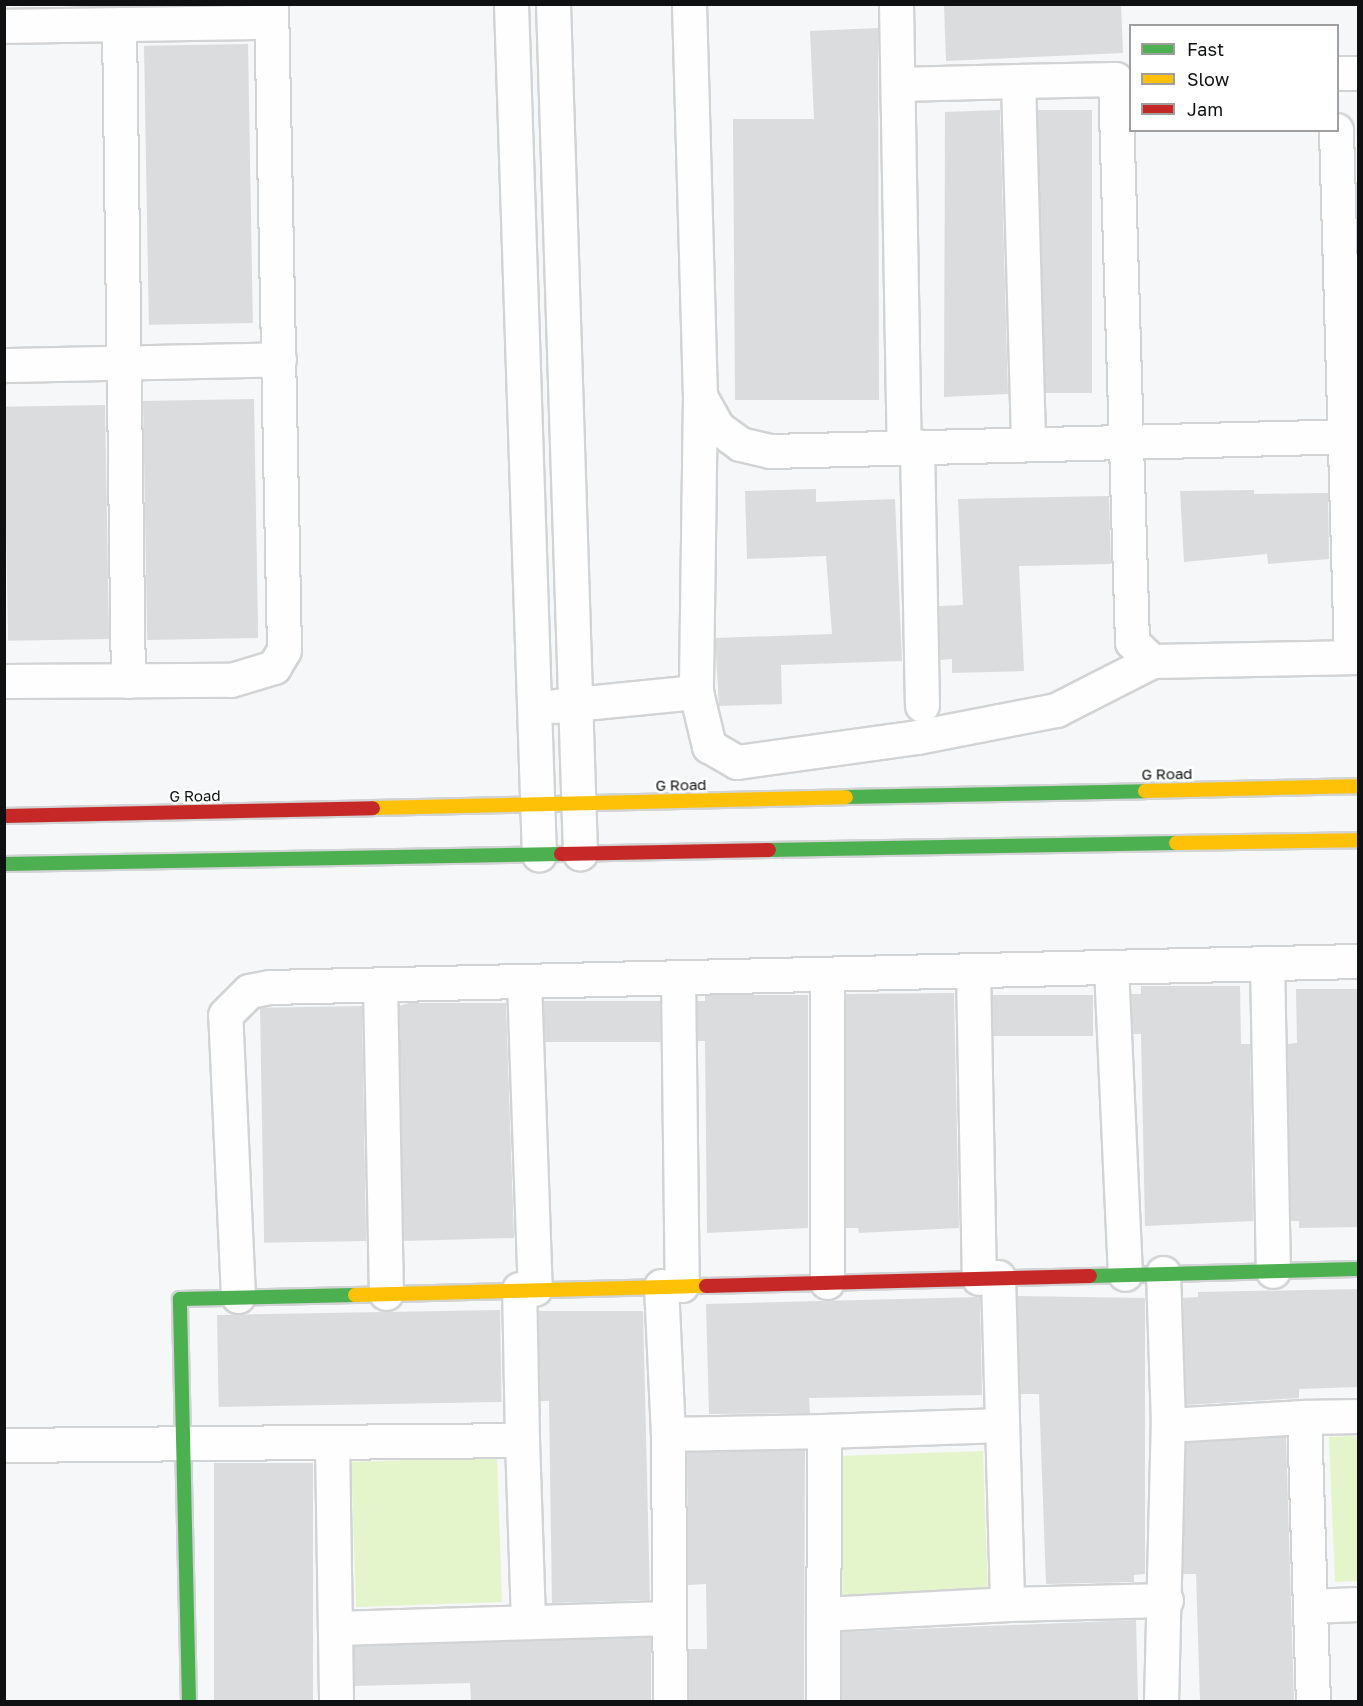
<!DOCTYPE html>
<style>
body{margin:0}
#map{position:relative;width:1363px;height:1706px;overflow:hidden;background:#f5f7f9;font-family:"Golos Text",sans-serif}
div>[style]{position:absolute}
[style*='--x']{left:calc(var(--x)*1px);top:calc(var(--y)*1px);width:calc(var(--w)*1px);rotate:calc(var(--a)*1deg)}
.green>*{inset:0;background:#e4f5cb;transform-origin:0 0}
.building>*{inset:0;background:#dbdcdd;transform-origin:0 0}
.roads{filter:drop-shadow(2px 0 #d2d3d4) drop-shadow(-2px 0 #d2d3d4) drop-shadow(0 2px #d2d3d4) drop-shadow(0 -2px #d2d3d4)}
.street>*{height:33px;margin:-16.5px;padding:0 16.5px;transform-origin:16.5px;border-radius:16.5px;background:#fefefe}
.fast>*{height:14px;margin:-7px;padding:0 7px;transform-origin:7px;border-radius:7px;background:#4caf50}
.slow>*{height:14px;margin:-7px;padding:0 7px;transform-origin:7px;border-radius:7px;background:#ffc107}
.jam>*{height:14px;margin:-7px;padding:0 7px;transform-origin:7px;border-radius:7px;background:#c62828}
span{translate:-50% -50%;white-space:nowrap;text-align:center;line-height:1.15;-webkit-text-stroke:5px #fff;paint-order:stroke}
.street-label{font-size:15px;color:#0f1011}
.frame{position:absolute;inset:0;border:6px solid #0f1011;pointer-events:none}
.legend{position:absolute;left:1129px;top:24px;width:210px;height:108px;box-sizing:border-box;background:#fff;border:2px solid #9f9fa0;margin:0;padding:8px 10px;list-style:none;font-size:18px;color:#0f1011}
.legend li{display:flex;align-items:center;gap:12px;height:30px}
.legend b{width:30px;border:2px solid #9f9fa0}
</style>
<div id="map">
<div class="green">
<i style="clip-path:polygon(1358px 1436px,1358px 1581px,1335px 1582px,1329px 1437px)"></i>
<i style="left:983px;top:1451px;width:145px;height:146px;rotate:88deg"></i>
<i style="left:497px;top:1457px;width:145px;height:146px;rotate:88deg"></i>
</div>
<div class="building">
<i style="clip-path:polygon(944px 4px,1121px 4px,1123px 53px,946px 61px)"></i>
<i style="clip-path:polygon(878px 28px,879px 400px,735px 400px,733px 119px,814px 119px,810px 31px)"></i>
<i style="left:248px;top:44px;width:279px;height:104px;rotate:89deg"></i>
<i style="clip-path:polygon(1000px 110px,1008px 394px,944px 397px,945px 112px)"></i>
<i style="left:1038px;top:110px;width:54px;height:283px"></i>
<i style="left:254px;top:399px;width:239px;height:111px;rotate:89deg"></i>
<i style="left:105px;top:405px;width:234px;height:101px;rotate:89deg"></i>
<i style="clip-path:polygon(816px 489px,816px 502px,895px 499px,902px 661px,781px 665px,782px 704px,719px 706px,715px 638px,832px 634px,826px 556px,747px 559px,745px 491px)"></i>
<i style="clip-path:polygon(1254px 490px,1254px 494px,1328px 493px,1329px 559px,1268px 564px,1267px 554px,1184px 562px,1180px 491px)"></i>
<i style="clip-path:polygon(1109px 496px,1111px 564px,1019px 566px,1024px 671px,952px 673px,952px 659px,940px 660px,939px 606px,963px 605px,958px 499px)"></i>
<i style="clip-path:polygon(1141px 986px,1240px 986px,1241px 1044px,1250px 1044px,1253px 1221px,1145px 1226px,1141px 1034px,1133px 1034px,1131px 994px,1141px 994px)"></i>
<i style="clip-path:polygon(1296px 989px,1359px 989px,1359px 1227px,1299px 1228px,1299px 1221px,1291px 1221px,1287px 1044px,1297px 1043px)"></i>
<i style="clip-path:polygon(954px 993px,959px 1228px,859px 1233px,858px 1228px,846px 1228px,846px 994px)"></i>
<i style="clip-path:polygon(705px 995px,808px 995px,808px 1228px,707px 1233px,705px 1041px,698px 1041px,697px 1001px,705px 1001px)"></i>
<i style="left:992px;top:995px;width:101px;height:41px"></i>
<i style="left:660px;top:1001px;width:41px;height:116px;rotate:90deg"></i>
<i style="clip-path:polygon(409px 1003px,506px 1003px,514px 1238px,404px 1241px,399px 1006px)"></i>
<i style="left:362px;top:1006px;width:235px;height:102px;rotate:89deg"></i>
<i style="clip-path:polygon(1359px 1289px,1359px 1387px,1299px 1389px,1299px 1398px,1186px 1405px,1183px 1298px,1198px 1297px,1198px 1292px)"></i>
<i style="clip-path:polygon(1017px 1296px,1145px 1298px,1145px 1574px,1134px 1575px,1134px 1582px,1046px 1584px,1039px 1394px,1020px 1394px)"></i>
<i style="clip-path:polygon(980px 1297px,982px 1395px,809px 1398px,810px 1413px,709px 1414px,706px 1304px)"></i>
<i style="left:500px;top:1310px;width:92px;height:283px;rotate:89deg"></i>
<i style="clip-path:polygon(538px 1311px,643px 1311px,650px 1600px,552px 1603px,549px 1401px,540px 1401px)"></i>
<i style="clip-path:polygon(1286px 1437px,1294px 1701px,1200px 1701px,1196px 1574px,1183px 1574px,1186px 1443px)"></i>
<i style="clip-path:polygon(805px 1450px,804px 1701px,689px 1701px,688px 1649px,707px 1649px,706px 1584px,688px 1585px,687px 1452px)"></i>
<i style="left:214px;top:1463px;width:99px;height:238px"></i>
<i style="clip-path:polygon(1136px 1620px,1138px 1701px,842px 1701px,842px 1632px)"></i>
<i style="clip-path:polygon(651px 1637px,651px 1701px,471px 1701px,470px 1683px,355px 1686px,354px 1646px)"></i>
</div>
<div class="roads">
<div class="street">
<i style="--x:511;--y:4;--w:851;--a:88.12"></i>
<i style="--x:553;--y:4;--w:850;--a:88.18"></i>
<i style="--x:689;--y:4;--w:392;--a:88.4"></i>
<i style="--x:700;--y:396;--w:35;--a:61"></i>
<i style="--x:717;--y:427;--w:29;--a:36"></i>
<i style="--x:740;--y:444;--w:31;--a:13"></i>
<i style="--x:770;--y:451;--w:588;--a:-1.46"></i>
<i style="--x:896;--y:4;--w:440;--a:89"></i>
<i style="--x:119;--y:24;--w:657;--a:89.22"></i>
<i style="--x:4;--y:26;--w:267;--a:-0.9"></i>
<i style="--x:1338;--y:73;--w:20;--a:0"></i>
<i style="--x:1018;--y:81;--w:97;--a:-1.2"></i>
<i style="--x:1115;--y:79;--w:563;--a:88.27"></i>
<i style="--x:1132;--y:642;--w:28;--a:44"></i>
<i style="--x:1152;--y:661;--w:206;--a:-1.1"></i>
<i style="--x:898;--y:84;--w:120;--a:-1.4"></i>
<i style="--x:1018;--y:81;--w:363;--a:88.4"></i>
<i style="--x:1336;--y:130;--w:527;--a:88.37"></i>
<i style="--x:4;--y:365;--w:275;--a:-1.2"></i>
<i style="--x:700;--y:396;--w:296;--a:90.8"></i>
<i style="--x:696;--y:692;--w:56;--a:76.5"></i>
<i style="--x:709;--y:746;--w:32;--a:30"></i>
<i style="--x:737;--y:762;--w:182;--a:-7.9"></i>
<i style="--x:917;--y:737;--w:142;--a:-11"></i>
<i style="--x:1056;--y:710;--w:108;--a:-27"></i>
<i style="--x:917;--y:446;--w:259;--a:88.9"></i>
<i style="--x:4;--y:681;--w:227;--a:-0.3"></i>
<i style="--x:231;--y:680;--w:45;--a:-16.8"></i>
<i style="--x:274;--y:667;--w:20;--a:-60"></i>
<i style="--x:284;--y:650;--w:646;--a:-91.15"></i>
<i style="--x:555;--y:706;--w:142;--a:-5.7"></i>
<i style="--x:1267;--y:963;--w:308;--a:88.9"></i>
<i style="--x:1111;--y:967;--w:307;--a:87.4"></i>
<i style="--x:973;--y:971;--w:307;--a:88.9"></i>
<i style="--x:678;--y:977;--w:308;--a:89.3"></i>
<i style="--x:524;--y:981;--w:308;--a:88"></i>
<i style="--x:380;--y:984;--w:309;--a:88.9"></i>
<i style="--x:1163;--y:1273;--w:152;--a:88.1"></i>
<i style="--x:1168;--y:1425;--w:136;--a:-3.4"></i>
<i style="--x:1304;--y:1417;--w:285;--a:88.2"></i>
<i style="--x:998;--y:1277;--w:327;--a:88.4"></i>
<i style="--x:1007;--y:1604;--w:159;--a:-1.4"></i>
<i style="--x:827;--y:1282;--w:308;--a:-90"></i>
<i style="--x:661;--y:1286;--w:148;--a:87.3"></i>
<i style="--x:668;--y:1434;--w:156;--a:-1.1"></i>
<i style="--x:824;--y:1431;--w:271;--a:90.2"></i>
<i style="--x:238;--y:1296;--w:281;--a:-92.6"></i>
<i style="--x:225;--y:1015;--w:34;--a:-45"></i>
<i style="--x:249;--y:991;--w:21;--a:-11"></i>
<i style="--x:270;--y:987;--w:1088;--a:-1.37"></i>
<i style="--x:1304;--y:1417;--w:54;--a:-1.1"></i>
<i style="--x:824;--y:1431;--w:178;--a:-1.9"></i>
<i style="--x:668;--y:1434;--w:268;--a:89.6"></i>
<i style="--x:522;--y:1440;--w:182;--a:88.1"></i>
<i style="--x:332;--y:1442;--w:260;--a:89.1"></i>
<i style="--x:4;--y:1445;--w:518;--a:-0.55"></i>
<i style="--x:522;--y:1440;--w:151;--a:-91.1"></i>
<i style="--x:1310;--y:1606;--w:48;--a:-2.4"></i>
<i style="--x:823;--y:1614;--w:184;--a:-3.1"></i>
<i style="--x:335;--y:1628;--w:334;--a:-1.7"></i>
<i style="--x:1161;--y:1702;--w:277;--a:-88.6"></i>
</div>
<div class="fast">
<i style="--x:846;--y:797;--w:299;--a:-1.1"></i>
<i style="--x:769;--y:850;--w:407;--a:-1"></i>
<i style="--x:4;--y:864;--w:557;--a:-1.03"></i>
<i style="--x:1090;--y:1276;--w:268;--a:-1.5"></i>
<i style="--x:189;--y:1702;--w:403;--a:-91.3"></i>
<i style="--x:180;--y:1299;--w:175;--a:-1.3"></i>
</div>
<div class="slow">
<i style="--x:1145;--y:791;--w:213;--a:-1.3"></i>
<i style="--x:373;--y:808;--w:473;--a:-1.3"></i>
<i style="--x:1176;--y:843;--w:182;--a:-0.9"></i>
<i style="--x:355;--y:1295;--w:351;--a:-1.5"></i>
</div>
<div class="jam">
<i style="--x:4;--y:816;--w:369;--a:-1.2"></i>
<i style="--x:561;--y:854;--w:208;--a:-1.1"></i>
<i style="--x:706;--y:1286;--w:384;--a:-1.5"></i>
</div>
</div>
<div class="street-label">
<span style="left:1167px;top:774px;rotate:-1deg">G Road</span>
<span style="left:681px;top:785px;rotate:-1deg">G Road</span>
<span style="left:195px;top:796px;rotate:-1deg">G Road</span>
</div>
<div class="frame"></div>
<ul class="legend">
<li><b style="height:8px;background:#4caf50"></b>Fast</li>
<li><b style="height:8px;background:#ffc107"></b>Slow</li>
<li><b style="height:8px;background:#c62828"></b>Jam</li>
</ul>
</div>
